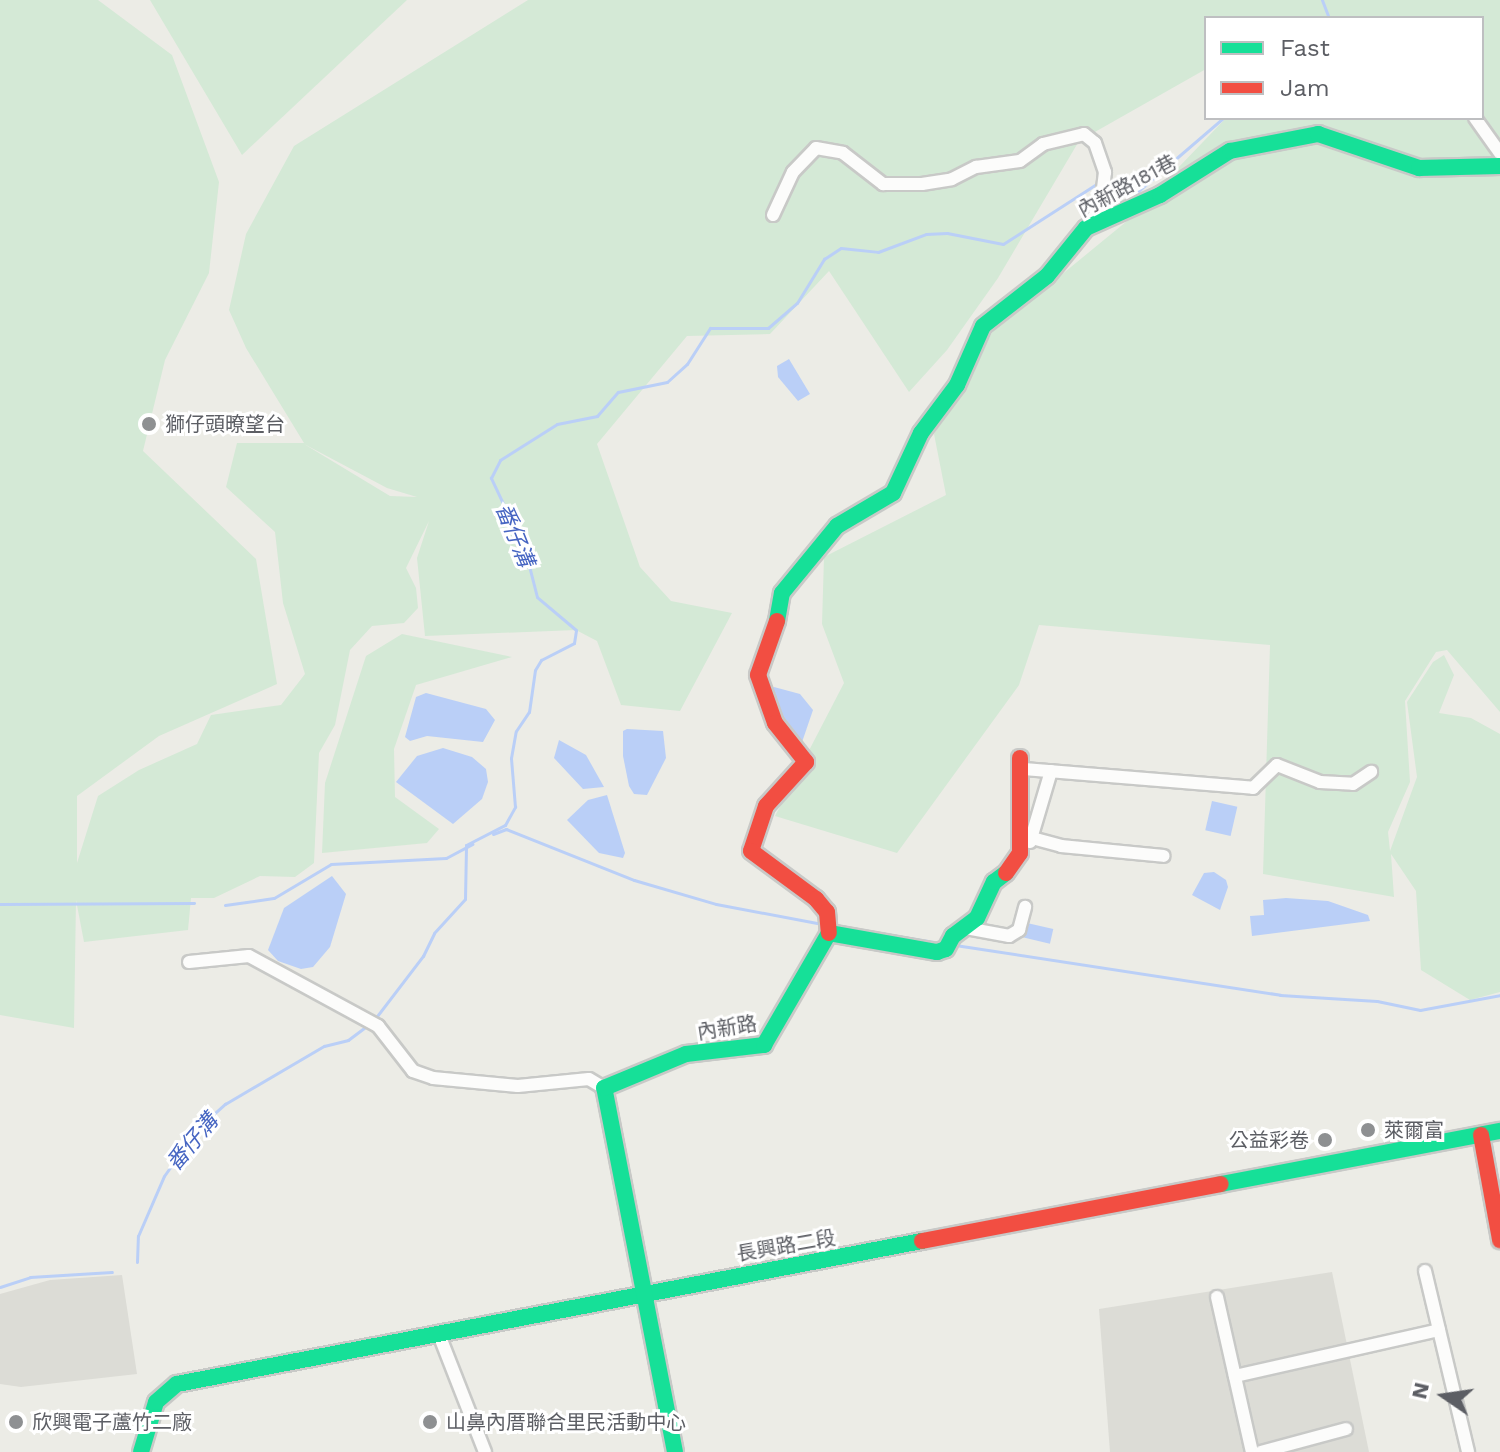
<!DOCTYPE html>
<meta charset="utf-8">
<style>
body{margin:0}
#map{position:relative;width:1500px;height:1452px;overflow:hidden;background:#ecece6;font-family:"Work Sans","Noto Sans TC",sans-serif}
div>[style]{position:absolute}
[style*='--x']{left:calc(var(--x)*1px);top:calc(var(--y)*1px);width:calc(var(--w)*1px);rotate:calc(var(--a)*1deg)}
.industrial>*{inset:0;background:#dcdcd6}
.green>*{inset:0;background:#d4e9d6}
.water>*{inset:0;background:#bacff7;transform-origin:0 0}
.stream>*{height:3px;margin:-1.5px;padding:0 1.5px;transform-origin:1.5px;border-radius:1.5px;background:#bacff7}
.roads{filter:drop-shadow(2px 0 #c8c9c7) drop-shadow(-2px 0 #c8c9c7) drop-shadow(0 2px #c8c9c7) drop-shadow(0 -2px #c8c9c7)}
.street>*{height:12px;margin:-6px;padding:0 6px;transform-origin:6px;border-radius:6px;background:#fcfcfb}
.fast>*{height:16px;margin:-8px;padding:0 8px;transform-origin:8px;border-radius:8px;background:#16e098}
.jam>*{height:16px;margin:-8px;padding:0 8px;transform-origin:8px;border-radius:8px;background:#f24e42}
.dots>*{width:22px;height:22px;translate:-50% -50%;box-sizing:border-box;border:4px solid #fff;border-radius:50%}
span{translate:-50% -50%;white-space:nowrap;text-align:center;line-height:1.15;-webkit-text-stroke:6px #fff;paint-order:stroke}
.street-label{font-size:20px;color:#5c5e64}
.poi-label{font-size:20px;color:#5c5e64}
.left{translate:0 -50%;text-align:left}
.right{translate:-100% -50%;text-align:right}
.water-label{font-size:22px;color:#4665c2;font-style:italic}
.legend{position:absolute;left:1204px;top:16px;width:280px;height:104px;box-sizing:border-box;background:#fff;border:2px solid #bebfc1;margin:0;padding:10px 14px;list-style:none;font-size:24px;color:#5c5e64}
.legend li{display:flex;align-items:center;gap:16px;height:40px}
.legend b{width:40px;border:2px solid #bebfc1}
.north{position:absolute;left:1404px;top:1356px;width:80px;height:80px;-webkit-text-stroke:6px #fff;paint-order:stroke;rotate:283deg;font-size:22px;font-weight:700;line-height:32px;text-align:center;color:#5c5e64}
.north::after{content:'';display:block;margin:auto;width:28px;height:36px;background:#5c5e64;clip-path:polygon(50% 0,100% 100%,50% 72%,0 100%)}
</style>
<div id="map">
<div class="industrial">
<i style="clip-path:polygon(1332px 1272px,1369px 1452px,1110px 1452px,1099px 1309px)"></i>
<i style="clip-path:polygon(122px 1275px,137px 1374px,21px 1387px,0 1384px,0 1294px,50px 1280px)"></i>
</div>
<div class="green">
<i style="clip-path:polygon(evenodd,0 0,98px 0,172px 55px,219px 182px,209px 273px,165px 360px,143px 451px,256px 559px,277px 684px,159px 736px,77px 796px,77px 863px,98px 796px,139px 770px,197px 744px,211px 715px,281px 705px,305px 674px,283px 603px,275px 532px,226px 487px,237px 443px,304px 443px,246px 348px,229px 310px,246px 234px,294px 146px,528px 0,1500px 0,1500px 712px,1447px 650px,1436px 652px,1405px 701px,1410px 782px,1388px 832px,1390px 851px,1417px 777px,1407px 702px,1433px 662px,1444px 655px,1454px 675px,1439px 713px,1471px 718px,1500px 734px,1500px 992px,1470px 1000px,1421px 970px,1416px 891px,1391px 854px,1394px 897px,1263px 874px,1270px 645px,1039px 625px,1019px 685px,897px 853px,775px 816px,844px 683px,822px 624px,824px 557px,946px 495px,934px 434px,993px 331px,1127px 221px,1226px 118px,1482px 118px,1482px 18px,1206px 18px,1206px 69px,1079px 141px,998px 278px,947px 350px,909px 392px,829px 271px,770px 334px,687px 336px,597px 444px,640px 567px,671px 601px,732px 613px,680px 711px,621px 705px,597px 641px,576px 630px,425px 636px,417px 558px,429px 521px,406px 568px,416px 588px,418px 608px,404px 623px,372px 626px,350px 650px,335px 725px,319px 753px,314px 863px,295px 877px,260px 876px,214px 898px,191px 898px,188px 930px,84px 942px,76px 900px,74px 1028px,0 1015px,0 0,304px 444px,387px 488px,417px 497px,390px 496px,304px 444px)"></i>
<i style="clip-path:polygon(150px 0,407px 0,242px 155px)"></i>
<i style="clip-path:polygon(402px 634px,512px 657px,416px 685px,394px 749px,395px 797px,439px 829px,427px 843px,322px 853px,325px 783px,366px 656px)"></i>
</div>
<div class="water">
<i style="clip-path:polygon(789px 359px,810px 394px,798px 401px,778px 377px,777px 366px)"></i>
<i style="clip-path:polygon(774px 687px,800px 694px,813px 710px,800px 748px,766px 691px)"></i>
<i style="clip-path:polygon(426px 693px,486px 709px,495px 720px,483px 742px,427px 736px,410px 741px,405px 737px,416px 697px)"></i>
<i style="clip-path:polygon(627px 729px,663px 731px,666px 758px,647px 795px,634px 794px,629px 786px,623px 756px,623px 731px)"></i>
<i style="clip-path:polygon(559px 740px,586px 755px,604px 787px,583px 789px,554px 758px)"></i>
<i style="clip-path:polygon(443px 748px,472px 757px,486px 769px,488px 782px,482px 799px,453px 824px,396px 782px,417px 756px)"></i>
<i style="clip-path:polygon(607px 795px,625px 853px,623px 858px,599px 853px,567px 820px,588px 800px)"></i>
<i style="left:1212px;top:801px;width:26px;height:30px;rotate:13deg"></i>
<i style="clip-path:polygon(1214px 872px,1226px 880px,1228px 887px,1220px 910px,1192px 895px,1204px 873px)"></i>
<i style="clip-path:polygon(332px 876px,346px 894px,330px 947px,313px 967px,301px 969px,278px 961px,268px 950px,284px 908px)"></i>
<i style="clip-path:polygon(1286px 898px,1328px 901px,1368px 915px,1370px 921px,1252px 936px,1250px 916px,1264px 915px,1263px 900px)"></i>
<i style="left:1027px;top:923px;width:27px;height:15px;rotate:13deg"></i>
</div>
<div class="stream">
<i style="--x:1322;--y:0;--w:19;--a:69"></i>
<i style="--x:1108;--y:183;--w:16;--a:43"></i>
<i style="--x:1120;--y:194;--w:17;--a:-7"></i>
<i style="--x:1137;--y:192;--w:113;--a:-40.7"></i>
<i style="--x:493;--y:834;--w:14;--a:-21"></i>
<i style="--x:506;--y:829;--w:138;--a:21.7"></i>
<i style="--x:634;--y:880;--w:85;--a:16.3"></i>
<i style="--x:716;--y:904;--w:108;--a:10.7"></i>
<i style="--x:0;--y:904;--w:194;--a:-0.3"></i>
<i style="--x:225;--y:905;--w:49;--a:-8.1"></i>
<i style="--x:274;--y:898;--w:66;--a:-30.8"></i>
<i style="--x:331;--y:864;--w:115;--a:-3"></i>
<i style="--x:446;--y:858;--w:30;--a:-28"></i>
<i style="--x:861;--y:930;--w:80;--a:9.3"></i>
<i style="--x:955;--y:945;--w:329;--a:8.7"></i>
<i style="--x:1280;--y:995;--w:97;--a:3.5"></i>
<i style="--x:1377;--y:1001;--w:44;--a:11.8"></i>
<i style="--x:1420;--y:1010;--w:81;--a:-10.6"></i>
<i style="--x:374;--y:1020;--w:81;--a:-52.6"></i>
<i style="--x:423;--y:956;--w:25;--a:-64"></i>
<i style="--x:434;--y:933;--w:46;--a:-47.6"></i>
<i style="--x:465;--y:899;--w:54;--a:-88.9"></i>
<i style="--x:466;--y:845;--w:44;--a:-27.1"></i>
<i style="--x:505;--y:825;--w:21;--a:-61"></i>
<i style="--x:515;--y:807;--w:49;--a:-94.7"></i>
<i style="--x:511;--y:758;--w:27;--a:-80"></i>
<i style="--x:516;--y:731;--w:23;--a:-56"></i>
<i style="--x:529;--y:712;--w:42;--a:-81.9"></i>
<i style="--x:535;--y:670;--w:12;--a:-59"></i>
<i style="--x:541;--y:660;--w:37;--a:-27"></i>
<i style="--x:574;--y:643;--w:13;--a:-81"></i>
<i style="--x:576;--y:630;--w:51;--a:-139.8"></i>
<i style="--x:537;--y:597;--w:49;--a:-104.3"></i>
<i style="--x:525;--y:550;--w:80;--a:-115.3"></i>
<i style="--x:491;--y:478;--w:20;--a:-63"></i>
<i style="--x:500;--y:460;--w:67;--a:-32.3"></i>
<i style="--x:557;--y:424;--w:41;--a:-11.3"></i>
<i style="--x:597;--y:416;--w:32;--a:-49"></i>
<i style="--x:618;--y:392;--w:50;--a:-11.5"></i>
<i style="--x:667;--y:382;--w:27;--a:-42"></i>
<i style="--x:687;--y:364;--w:43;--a:-57.4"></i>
<i style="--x:710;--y:328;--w:58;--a:0"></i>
<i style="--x:768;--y:328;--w:38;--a:-41"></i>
<i style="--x:797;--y:303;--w:52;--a:-58.5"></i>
<i style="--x:824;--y:259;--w:20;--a:-33"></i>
<i style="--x:841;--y:248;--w:37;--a:6"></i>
<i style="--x:878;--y:252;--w:51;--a:-20.6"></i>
<i style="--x:926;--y:234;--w:21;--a:-3"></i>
<i style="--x:947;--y:233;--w:57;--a:11.1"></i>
<i style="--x:1003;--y:244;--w:117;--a:-32.7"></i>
<i style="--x:137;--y:1262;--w:26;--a:-88"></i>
<i style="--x:138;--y:1236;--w:65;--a:-66.6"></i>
<i style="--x:164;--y:1176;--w:57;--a:-54.9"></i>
<i style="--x:197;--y:1129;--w:38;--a:-42"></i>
<i style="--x:225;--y:1104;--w:115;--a:-30.4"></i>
<i style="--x:324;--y:1046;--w:25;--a:-14"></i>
<i style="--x:348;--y:1040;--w:25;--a:-37"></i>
<i style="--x:0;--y:1287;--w:32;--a:-18"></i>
<i style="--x:30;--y:1277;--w:82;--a:-3.5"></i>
</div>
<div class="roads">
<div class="street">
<i style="--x:1475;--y:118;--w:43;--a:54.5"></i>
<i style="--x:773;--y:215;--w:47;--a:-65.1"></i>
<i style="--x:793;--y:172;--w:33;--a:-46"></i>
<i style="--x:816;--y:148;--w:27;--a:10"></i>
<i style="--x:843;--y:153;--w:51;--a:37.8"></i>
<i style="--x:883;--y:184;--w:39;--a:0"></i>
<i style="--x:922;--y:184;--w:30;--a:-9"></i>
<i style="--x:952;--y:179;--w:27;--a:-27"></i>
<i style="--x:976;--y:167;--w:44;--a:-7.8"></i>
<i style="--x:1020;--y:161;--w:29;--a:-36"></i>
<i style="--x:1043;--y:144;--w:42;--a:-13.7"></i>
<i style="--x:1084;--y:134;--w:14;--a:39"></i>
<i style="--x:1095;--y:143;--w:31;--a:71"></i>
<i style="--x:1105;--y:172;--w:34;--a:97"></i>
<i style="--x:1101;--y:206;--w:27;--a:124"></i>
<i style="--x:1024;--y:769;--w:230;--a:4.7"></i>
<i style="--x:1253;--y:788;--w:33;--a:-44"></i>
<i style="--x:1277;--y:765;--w:46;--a:21.6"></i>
<i style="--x:1320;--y:782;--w:33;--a:3"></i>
<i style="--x:1353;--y:784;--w:22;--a:-34"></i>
<i style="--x:1032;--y:838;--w:30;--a:15"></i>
<i style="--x:1061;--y:846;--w:103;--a:5.5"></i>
<i style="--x:1030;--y:842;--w:74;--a:-73.5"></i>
<i style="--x:966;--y:928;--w:44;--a:10.5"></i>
<i style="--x:1009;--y:936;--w:12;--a:-31"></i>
<i style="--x:1019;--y:930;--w:24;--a:-75"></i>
<i style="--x:189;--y:962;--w:60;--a:-5.7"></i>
<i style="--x:249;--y:956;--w:147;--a:28.5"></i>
<i style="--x:378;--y:1026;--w:57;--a:52.1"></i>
<i style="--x:413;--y:1071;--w:21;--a:19"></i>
<i style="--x:433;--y:1078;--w:85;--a:5.4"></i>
<i style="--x:518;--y:1086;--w:71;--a:-5.6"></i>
<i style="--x:589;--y:1079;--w:17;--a:31"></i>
<i style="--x:1425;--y:1271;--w:186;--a:76.6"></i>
<i style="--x:1217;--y:1297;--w:159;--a:77.3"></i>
<i style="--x:438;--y:1332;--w:129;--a:68.6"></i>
<i style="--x:1235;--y:1376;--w:209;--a:-12.7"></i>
<i style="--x:1261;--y:1452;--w:88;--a:-15.1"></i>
</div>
<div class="fast">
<i style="--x:777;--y:621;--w:28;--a:-80"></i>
<i style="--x:782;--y:593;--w:87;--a:-50.6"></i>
<i style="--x:837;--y:526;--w:65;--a:-30.5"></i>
<i style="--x:893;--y:493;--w:66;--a:-65"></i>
<i style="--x:921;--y:433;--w:60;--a:-53.1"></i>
<i style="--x:957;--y:385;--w:64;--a:-66.2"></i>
<i style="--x:983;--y:326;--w:81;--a:-38"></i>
<i style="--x:1047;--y:276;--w:62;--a:-50.9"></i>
<i style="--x:1086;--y:228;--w:81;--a:-24"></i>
<i style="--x:1160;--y:195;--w:83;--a:-32.2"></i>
<i style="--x:1230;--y:151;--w:90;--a:-10.9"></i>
<i style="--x:1318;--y:134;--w:107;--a:18.6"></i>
<i style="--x:1419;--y:168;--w:81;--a:-1.4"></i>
<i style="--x:1221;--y:1184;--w:284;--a:-10.8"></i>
<i style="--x:141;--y:1452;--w:52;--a:-73.3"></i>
<i style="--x:156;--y:1402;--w:28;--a:-41"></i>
<i style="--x:177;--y:1384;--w:759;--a:-10.87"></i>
<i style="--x:675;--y:1452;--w:371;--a:-101"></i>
<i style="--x:604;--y:1088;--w:89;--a:-22.5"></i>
<i style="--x:686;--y:1054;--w:79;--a:-6.6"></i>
<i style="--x:764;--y:1045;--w:129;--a:-59.9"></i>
<i style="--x:829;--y:933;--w:110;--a:10"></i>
<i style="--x:937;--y:952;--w:9;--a:-18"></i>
<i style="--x:946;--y:949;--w:15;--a:-62"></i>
<i style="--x:953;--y:936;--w:30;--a:-37"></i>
<i style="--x:977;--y:918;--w:40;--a:-65"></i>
<i style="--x:994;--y:882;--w:15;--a:-37"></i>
</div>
<div class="jam">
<i style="--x:777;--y:621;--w:57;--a:109.4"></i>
<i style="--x:758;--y:675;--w:51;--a:70.5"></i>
<i style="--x:775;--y:723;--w:50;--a:51.5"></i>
<i style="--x:806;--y:762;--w:59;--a:132.3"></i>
<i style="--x:766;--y:806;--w:47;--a:108.4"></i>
<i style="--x:751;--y:851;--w:81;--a:36.4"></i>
<i style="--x:816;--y:899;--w:17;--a:50"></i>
<i style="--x:827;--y:912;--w:21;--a:85"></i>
<i style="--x:1006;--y:873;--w:24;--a:-55"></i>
<i style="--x:1020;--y:853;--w:95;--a:-90"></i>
<i style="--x:1481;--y:1135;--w:107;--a:79.7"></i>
<i style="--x:922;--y:1241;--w:304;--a:-10.8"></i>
</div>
</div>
<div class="dots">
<i style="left:149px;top:424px;background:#8e9092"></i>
<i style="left:1368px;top:1130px;background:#8e9092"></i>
<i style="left:1325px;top:1140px;background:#8e9092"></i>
<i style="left:16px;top:1422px;background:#8e9092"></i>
<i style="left:430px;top:1422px;background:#8e9092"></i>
</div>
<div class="street-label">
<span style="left:1127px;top:186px;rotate:-28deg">內新路181巷</span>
<span style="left:727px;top:1028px;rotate:-9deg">內新路</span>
<span style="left:786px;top:1246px;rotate:-10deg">長興路二段</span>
</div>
<div class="poi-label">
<span class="left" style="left:165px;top:424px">獅仔頭暸望台</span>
<span class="left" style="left:1384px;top:1130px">萊爾富</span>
<span class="right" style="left:1309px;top:1140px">公益彩卷</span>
<span class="left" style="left:32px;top:1422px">欣興電子蘆竹二廠</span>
<span class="left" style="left:446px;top:1422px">山鼻內厝聯合里民活動中心</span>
</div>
<div class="water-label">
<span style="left:515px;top:535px;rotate:68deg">番仔溝</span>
<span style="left:192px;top:1142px;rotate:-50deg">番仔溝</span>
</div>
<ul class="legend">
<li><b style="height:10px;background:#16e098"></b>Fast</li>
<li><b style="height:10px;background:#f24e42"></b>Jam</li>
</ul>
<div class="north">N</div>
</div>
